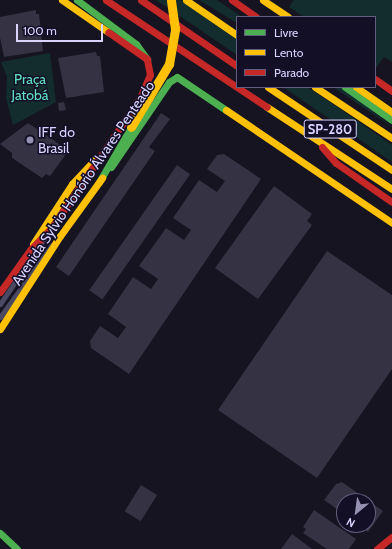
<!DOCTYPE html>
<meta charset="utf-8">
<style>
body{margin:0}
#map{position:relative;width:392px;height:549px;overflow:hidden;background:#161421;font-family:Cabin,sans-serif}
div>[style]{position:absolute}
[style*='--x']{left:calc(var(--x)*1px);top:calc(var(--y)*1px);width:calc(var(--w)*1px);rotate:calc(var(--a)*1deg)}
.green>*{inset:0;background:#132c2d}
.building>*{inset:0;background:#343243;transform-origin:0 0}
.street>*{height:5px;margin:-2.5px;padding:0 2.5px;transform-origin:2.5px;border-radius:2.5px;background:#4a4962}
.fast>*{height:7px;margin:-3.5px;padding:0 3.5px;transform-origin:3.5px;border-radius:3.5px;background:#4caf50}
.slow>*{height:7px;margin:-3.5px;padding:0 3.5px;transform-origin:3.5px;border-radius:3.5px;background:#ffc107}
.jam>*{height:7px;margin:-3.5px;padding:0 3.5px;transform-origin:3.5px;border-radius:3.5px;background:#c62828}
.slow-bridge>*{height:9px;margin:-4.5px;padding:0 4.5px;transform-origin:4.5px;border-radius:4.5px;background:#ffc107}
.dots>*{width:11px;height:11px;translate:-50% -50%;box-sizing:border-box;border:2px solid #130f26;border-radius:50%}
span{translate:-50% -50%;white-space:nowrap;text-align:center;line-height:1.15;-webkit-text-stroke:3px #130f26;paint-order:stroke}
.shield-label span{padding:1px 3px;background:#130f26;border:1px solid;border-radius:3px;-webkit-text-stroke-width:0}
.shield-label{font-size:13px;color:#d9d4ff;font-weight:700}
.park-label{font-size:14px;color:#5fe0c0}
.poi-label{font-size:14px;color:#d9d4ff}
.left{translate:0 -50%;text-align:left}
.street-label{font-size:14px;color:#d9d4ff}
.legend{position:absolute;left:236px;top:16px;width:140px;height:72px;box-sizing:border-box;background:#130f26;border:1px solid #625e7d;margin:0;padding:5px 7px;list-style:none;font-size:12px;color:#d9d4ff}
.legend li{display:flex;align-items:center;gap:8px;height:20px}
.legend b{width:20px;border:1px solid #625e7d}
.north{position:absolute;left:336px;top:493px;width:40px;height:40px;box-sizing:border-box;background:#130f26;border:1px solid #625e7d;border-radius:50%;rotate:209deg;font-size:11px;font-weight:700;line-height:16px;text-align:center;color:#d9d4ff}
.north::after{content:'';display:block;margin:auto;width:14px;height:18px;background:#9591b1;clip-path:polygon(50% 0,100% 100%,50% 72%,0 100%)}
.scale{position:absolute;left:16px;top:24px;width:87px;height:18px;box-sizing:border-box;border:2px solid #d9d4ff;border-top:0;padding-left:5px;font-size:12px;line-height:14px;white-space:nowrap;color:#d9d4ff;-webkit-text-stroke:3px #130f26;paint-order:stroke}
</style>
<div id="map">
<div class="green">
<i style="clip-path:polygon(156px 0,180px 0,237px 39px,237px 55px)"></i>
<i style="clip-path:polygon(199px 0,217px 0,242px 17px,237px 17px,237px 23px)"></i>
<i style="clip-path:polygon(294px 0,392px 0,392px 62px,384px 57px,375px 69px,375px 17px,304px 17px,289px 7px)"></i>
<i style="clip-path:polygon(50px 53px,56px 102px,13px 125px,6px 98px,7px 77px,1px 62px)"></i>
<i style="clip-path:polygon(283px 87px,307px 87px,336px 106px,392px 145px,392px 162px)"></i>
<i style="clip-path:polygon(333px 87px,342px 87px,392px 127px)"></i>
</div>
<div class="building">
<i style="clip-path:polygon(36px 10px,36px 14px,39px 14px,43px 51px,4px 57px,0 38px,0 17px)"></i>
<i style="clip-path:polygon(96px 52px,97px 56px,100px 56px,104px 92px,66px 98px,58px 58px)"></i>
<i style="clip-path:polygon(64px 102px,66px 110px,59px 111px,58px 103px)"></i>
<i style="clip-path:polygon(161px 113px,170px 119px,149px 147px,155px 151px,69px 276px,56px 267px)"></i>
<i style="clip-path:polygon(28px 123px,65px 148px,63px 151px,66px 154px,50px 176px,46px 174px,42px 178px,12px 158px,12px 153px,0 144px)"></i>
<i style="clip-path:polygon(224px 154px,261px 179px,129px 374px,91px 348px,90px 341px,100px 326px,118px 338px,126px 327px,108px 314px,133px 277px,151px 289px,158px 279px,139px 266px,166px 228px,184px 240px,191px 230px,173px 218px,199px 180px,217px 192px,225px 181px,207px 169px,217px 155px)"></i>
<i style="left:177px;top:165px;width:16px;height:153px;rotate:35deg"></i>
<i style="clip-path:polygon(274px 186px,312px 214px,307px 221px,312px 225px,258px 299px,215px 268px)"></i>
<i style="clip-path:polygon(327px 251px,392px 295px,392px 369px,317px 478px,218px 410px)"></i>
<i style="clip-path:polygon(342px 482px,383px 511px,368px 532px,360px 525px,368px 525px,368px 501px,344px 501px,344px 514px,324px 500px,336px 484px)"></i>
<i style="left:141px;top:485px;width:19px;height:31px;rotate:32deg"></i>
<i style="clip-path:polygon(314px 510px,356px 539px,349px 549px,327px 549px,303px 533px,306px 529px,303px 527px)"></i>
<i style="clip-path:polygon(292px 534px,312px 549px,281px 549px)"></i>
</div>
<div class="street">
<i style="--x:0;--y:304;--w:78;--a:-55.9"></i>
<i style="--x:0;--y:317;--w:89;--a:-54.2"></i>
</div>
<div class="fast">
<i style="--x:77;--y:0;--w:74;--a:36.7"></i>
<i style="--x:136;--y:44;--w:19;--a:54"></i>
<i style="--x:345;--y:87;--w:57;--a:35.1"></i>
<i style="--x:111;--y:167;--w:103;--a:-55.7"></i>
<i style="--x:169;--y:82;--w:9;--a:-32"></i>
<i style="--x:177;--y:77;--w:59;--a:34"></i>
<i style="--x:99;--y:182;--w:64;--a:-59.8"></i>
<i style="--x:0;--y:533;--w:23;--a:43"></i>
</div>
<div class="slow">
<i style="--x:62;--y:0;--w:56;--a:34.8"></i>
<i style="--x:186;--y:0;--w:62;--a:34.5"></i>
<i style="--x:263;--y:0;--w:30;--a:34"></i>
<i style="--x:268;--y:87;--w:149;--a:33.8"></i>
<i style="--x:315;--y:87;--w:92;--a:33.5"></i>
<i style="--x:356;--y:87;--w:44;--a:34.8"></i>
<i style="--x:267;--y:107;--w:149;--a:33.3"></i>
<i style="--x:226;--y:110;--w:201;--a:34.2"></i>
<i style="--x:33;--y:244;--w:72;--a:-57"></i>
<i style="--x:72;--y:184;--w:35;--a:-47"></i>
<i style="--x:0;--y:329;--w:111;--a:-57.2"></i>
<i style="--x:60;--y:236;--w:72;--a:-54.1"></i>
</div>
<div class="jam">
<i style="--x:106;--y:0;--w:193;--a:33.6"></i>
<i style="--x:141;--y:0;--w:116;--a:34.5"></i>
<i style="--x:232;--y:0;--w:29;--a:35"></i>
<i style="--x:375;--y:79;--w:21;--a:35"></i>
<i style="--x:322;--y:147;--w:21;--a:49"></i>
<i style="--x:336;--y:163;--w:68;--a:34.9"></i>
<i style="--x:0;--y:292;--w:52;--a:-54.5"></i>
<i style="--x:30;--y:250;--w:32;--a:-46"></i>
<i style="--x:52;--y:227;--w:156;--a:-55.7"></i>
<i style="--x:140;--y:98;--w:25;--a:-67"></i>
<i style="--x:150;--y:75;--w:16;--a:-101"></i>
<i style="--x:147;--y:59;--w:47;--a:-145.3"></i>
<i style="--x:377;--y:549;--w:19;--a:-39"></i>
</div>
<div class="slow-bridge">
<i style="--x:131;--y:127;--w:74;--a:-58.9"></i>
<i style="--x:169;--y:64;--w:36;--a:-80"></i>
<i style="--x:175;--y:29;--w:29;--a:-98"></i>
</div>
<div class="dots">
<i style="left:30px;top:140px;background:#9591b1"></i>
</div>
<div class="shield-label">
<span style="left:330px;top:129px">SP-280</span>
</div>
<div class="park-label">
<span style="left:30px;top:87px">Praça<br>Jatobá</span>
</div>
<div class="poi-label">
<span class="left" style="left:38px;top:140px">IFF do<br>Brasil</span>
</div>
<div class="street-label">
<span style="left:83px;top:183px;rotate:-56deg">Avenida Sylvio Honório Álvares Penteado</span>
</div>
<ul class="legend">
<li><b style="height:5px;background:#4caf50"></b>Livre</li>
<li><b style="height:5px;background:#ffc107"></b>Lento</li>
<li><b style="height:5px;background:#c62828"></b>Parado</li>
</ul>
<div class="north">N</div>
<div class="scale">100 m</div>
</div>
